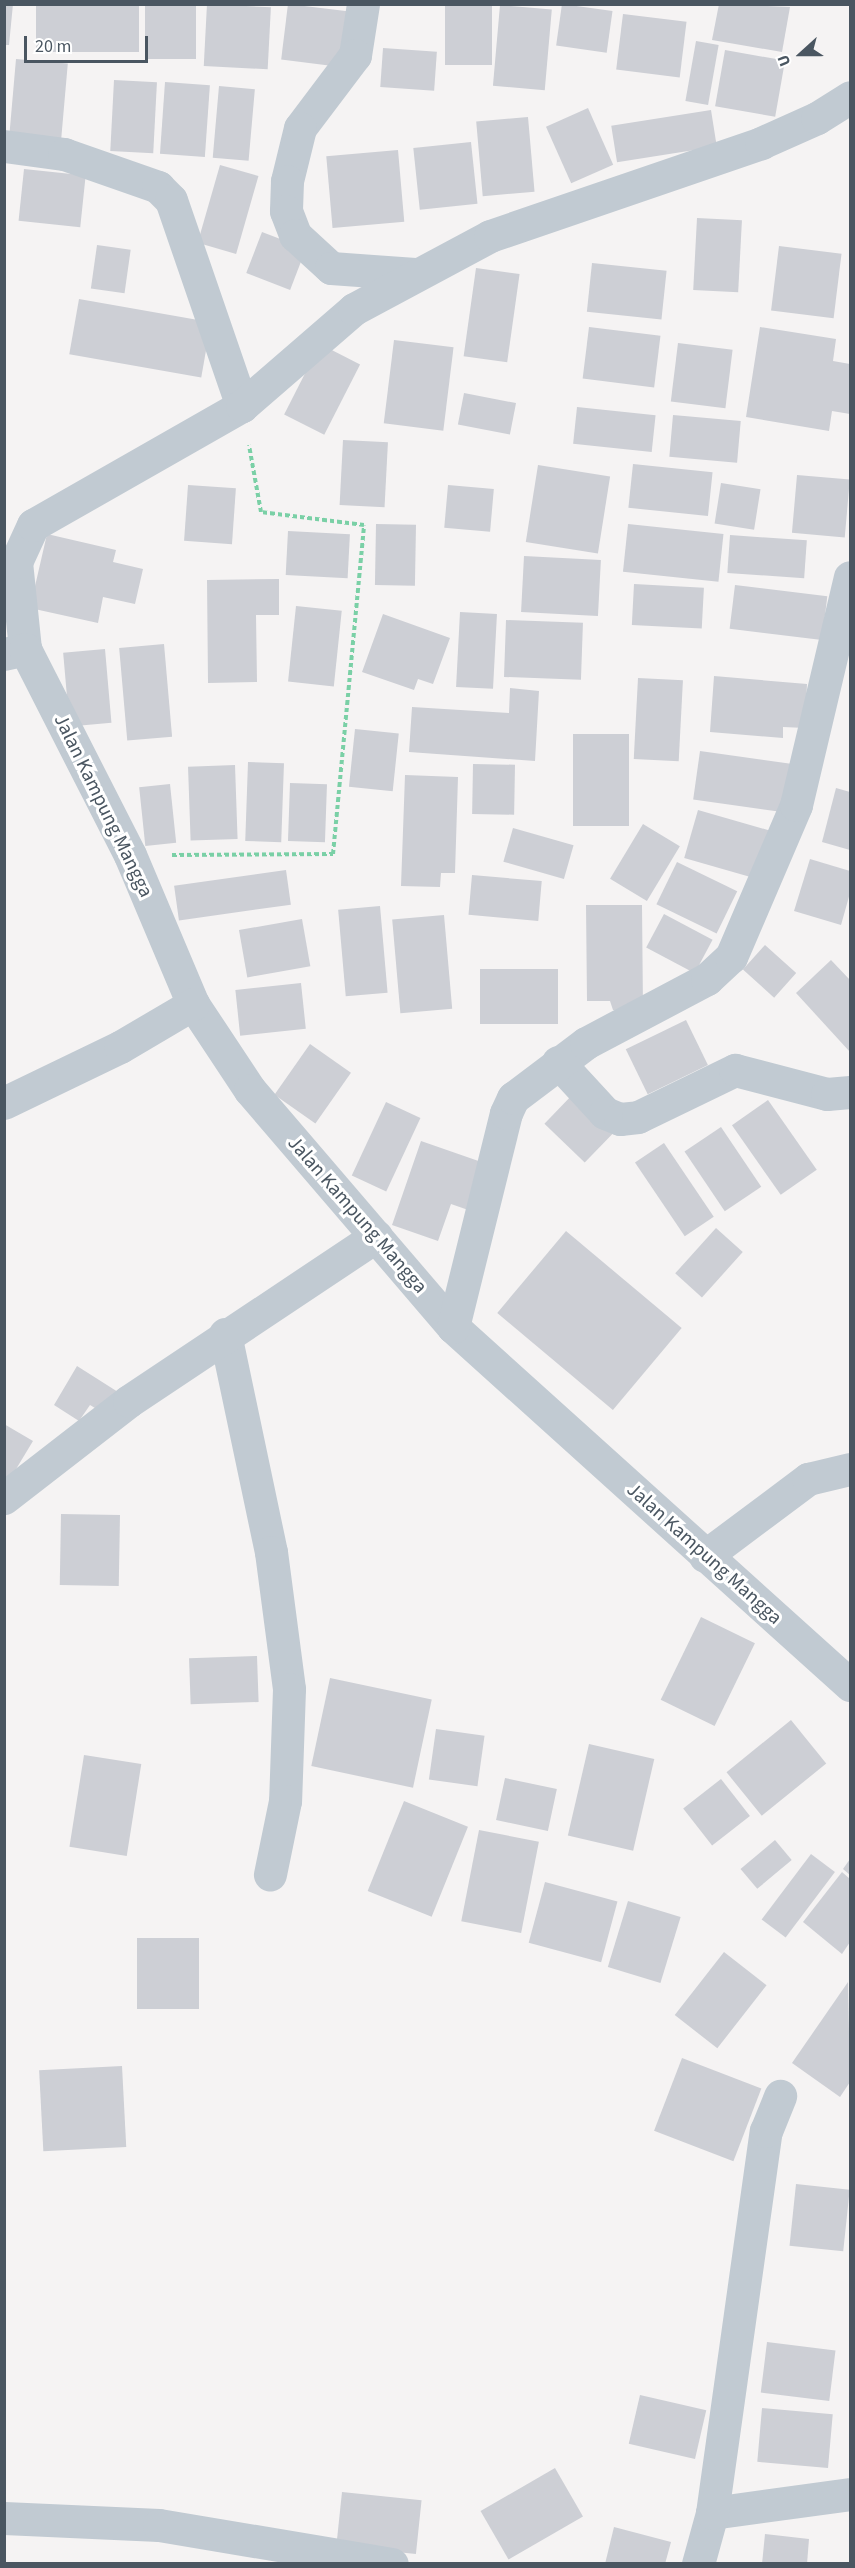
<!DOCTYPE html>
<style>
body{margin:0}
#map{position:relative;width:855px;height:2568px;overflow:hidden;background:#f5f3f3;font-family:"Source Sans 3",sans-serif}
div>[style]{position:absolute}
[style*='--x']{left:calc(var(--x)*1px);top:calc(var(--y)*1px);width:calc(var(--w)*1px);rotate:calc(var(--a)*1deg)}
.building>*{inset:0;background:#cdcfd5;transform-origin:0 0}
.path>*{height:4px;margin-top:-2px;transform-origin:0;background:repeating-linear-gradient(90deg,#7ad0a6 0 4.5px,transparent 0 7.5px)}
.street>*{height:33px;margin:-16.5px;padding:0 16.5px;transform-origin:16.5px;border-radius:16.5px;background:#c1cad2}
span{translate:-50% -50%;white-space:nowrap;text-align:center;line-height:1.15;-webkit-text-stroke:6px #fff;paint-order:stroke}
.street-label{font-size:20px;color:#4a5661}
.frame{position:absolute;inset:0;border:6px solid #4a5661;pointer-events:none}
.north{position:absolute;left:771px;top:24px;width:60px;height:60px;-webkit-text-stroke:4px #fff;paint-order:stroke;rotate:249deg;font-size:16px;font-weight:700;line-height:24px;text-align:center;color:#4a5661}
.north::after{content:'';display:block;margin:auto;width:21px;height:27px;background:#4a5661;clip-path:polygon(50% 0,100% 100%,50% 72%,0 100%)}
.scale{position:absolute;left:24px;top:36px;width:124px;height:27px;box-sizing:border-box;border:3px solid #4a5661;border-top:0;padding-left:8px;font-size:18px;line-height:21px;white-space:nowrap;color:#4a5661;-webkit-text-stroke:4px #fff;paint-order:stroke}
</style>
<div id="map">
<div class="building">
<i style="clip-path:polygon(4px 4px,13px 4px,9px 45px,4px 45px)"></i>
<i style="left:36px;top:4px;width:103px;height:48px"></i>
<i style="left:145px;top:4px;width:51px;height:55px"></i>
<i style="left:207px;top:4px;width:64px;height:62px;rotate:3deg"></i>
<i style="left:288px;top:4px;width:64px;height:56px;rotate:7deg"></i>
<i style="left:445px;top:4px;width:47px;height:61px"></i>
<i style="left:562px;top:4px;width:51px;height:42px;rotate:8deg"></i>
<i style="clip-path:polygon(719px 4px,790px 7px,782px 52px,712px 40px)"></i>
<i style="left:500px;top:5px;width:52px;height:81px;rotate:5deg"></i>
<i style="left:623px;top:14px;width:64px;height:56px;rotate:7deg"></i>
<i style="left:696px;top:41px;width:23px;height:61px;rotate:10deg"></i>
<i style="left:383px;top:48px;width:54px;height:39px;rotate:4deg"></i>
<i style="left:725px;top:50px;width:61px;height:57px;rotate:10deg"></i>
<i style="left:16px;top:59px;width:52px;height:77px;rotate:5deg"></i>
<i style="left:114px;top:80px;width:43px;height:71px;rotate:3deg"></i>
<i style="left:165px;top:82px;width:45px;height:72px;rotate:4deg"></i>
<i style="left:219px;top:86px;width:36px;height:72px;rotate:5deg"></i>
<i style="left:588px;top:108px;width:62px;height:46px;rotate:66deg"></i>
<i style="left:711px;top:110px;width:37px;height:101px;rotate:81deg"></i>
<i style="left:528px;top:117px;width:75px;height:52px;rotate:85deg"></i>
<i style="left:471px;top:142px;width:62px;height:58px;rotate:84deg"></i>
<i style="left:398px;top:150px;width:72px;height:72px;rotate:85deg"></i>
<i style="left:220px;top:165px;width:40px;height:81px;rotate:16deg"></i>
<i style="left:24px;top:169px;width:62px;height:52px;rotate:6deg"></i>
<i style="left:697px;top:218px;width:45px;height:72px;rotate:3deg"></i>
<i style="left:262px;top:232px;width:47px;height:44px;rotate:21deg"></i>
<i style="left:97px;top:245px;width:34px;height:44px;rotate:8deg"></i>
<i style="left:779px;top:246px;width:63px;height:65px;rotate:7deg"></i>
<i style="left:592px;top:263px;width:75px;height:49px;rotate:6deg"></i>
<i style="left:476px;top:268px;width:44px;height:89px;rotate:8deg"></i>
<i style="left:79px;top:299px;width:134px;height:56px;rotate:10deg"></i>
<i style="left:589px;top:327px;width:72px;height:52px;rotate:7deg"></i>
<i style="clip-path:polygon(760px 327px,836px 339px,833px 361px,850px 364px,850px 414px,832px 411px,829px 431px,746px 417px)"></i>
<i style="left:394px;top:340px;width:60px;height:84px;rotate:7deg"></i>
<i style="left:678px;top:343px;width:55px;height:59px;rotate:7deg"></i>
<i style="left:320px;top:344px;width:45px;height:79px;rotate:27deg"></i>
<i style="left:464px;top:393px;width:53px;height:32px;rotate:11deg"></i>
<i style="left:577px;top:407px;width:79px;height:37px;rotate:6deg"></i>
<i style="left:673px;top:415px;width:68px;height:42px;rotate:5deg"></i>
<i style="left:343px;top:440px;width:45px;height:65px;rotate:3deg"></i>
<i style="left:633px;top:464px;width:80px;height:44px;rotate:6deg"></i>
<i style="left:538px;top:465px;width:73px;height:78px;rotate:9deg"></i>
<i style="left:797px;top:475px;width:53px;height:58px;rotate:5deg"></i>
<i style="left:721px;top:483px;width:40px;height:41px;rotate:9deg"></i>
<i style="left:188px;top:485px;width:48px;height:56px;rotate:4deg"></i>
<i style="left:448px;top:485px;width:46px;height:43px;rotate:5deg"></i>
<i style="left:376px;top:524px;width:40px;height:61px;rotate:1deg"></i>
<i style="left:628px;top:524px;width:96px;height:48px;rotate:6deg"></i>
<i style="left:288px;top:531px;width:62px;height:44px;rotate:3deg"></i>
<i style="clip-path:polygon(47px 534px,116px 550px,113px 562px,143px 569px,135px 604px,103px 597px,98px 623px,30px 608px)"></i>
<i style="left:730px;top:535px;width:77px;height:38px;rotate:4deg"></i>
<i style="left:524px;top:556px;width:77px;height:56px;rotate:3deg"></i>
<i style="clip-path:polygon(279px 579px,279px 615px,256px 615px,257px 682px,208px 683px,207px 580px)"></i>
<i style="left:634px;top:584px;width:70px;height:41px;rotate:3deg"></i>
<i style="left:735px;top:585px;width:93px;height:44px;rotate:7deg"></i>
<i style="left:296px;top:606px;width:46px;height:76px;rotate:6deg"></i>
<i style="left:460px;top:612px;width:37px;height:75px;rotate:3deg"></i>
<i style="clip-path:polygon(383px 614px,450px 638px,433px 684px,418px 679px,414px 690px,362px 672px)"></i>
<i style="left:506px;top:620px;width:77px;height:57px;rotate:2deg"></i>
<i style="left:164px;top:644px;width:93px;height:45px;rotate:85deg"></i>
<i style="left:105px;top:649px;width:74px;height:42px;rotate:85deg"></i>
<i style="clip-path:polygon(714px 676px,807px 684px,805px 728px,783px 727px,783px 738px,710px 732px)"></i>
<i style="left:638px;top:678px;width:45px;height:81px;rotate:3deg"></i>
<i style="clip-path:polygon(510px 688px,539px 691px,535px 761px,409px 752px,412px 707px,509px 713px)"></i>
<i style="left:355px;top:729px;width:44px;height:58px;rotate:6deg"></i>
<i style="left:573px;top:734px;width:56px;height:92px"></i>
<i style="left:700px;top:751px;width:97px;height:49px;rotate:8deg"></i>
<i style="left:248px;top:762px;width:36px;height:79px;rotate:2deg"></i>
<i style="left:473px;top:764px;width:42px;height:50px;rotate:1deg"></i>
<i style="left:235px;top:765px;width:74px;height:47px;rotate:88deg"></i>
<i style="clip-path:polygon(405px 775px,458px 777px,455px 873px,441px 873px,440px 887px,401px 886px)"></i>
<i style="left:290px;top:783px;width:37px;height:58px;rotate:2deg"></i>
<i style="left:170px;top:784px;width:59px;height:31px;rotate:84deg"></i>
<i style="clip-path:polygon(836px 788px,850px 792px,850px 850px,822px 842px)"></i>
<i style="left:698px;top:810px;width:78px;height:50px;rotate:16deg"></i>
<i style="left:643px;top:824px;width:43px;height:64px;rotate:31deg"></i>
<i style="left:513px;top:828px;width:63px;height:35px;rotate:16deg"></i>
<i style="clip-path:polygon(810px 859px,850px 871px,850px 893px,841px 925px,794px 911px)"></i>
<i style="left:677px;top:862px;width:67px;height:47px;rotate:26deg"></i>
<i style="left:286px;top:870px;width:35px;height:113px;rotate:82deg"></i>
<i style="left:472px;top:875px;width:70px;height:40px;rotate:5deg"></i>
<i style="clip-path:polygon(586px 905px,642px 905px,643px 1010px,613px 1010px,610px 1001px,587px 1001px)"></i>
<i style="left:380px;top:906px;width:87px;height:42px;rotate:85deg"></i>
<i style="left:664px;top:914px;width:55px;height:38px;rotate:28deg"></i>
<i style="left:444px;top:915px;width:94px;height:52px;rotate:85deg"></i>
<i style="left:302px;top:919px;width:48px;height:64px;rotate:80deg"></i>
<i style="left:765px;top:945px;width:42px;height:33px;rotate:42deg"></i>
<i style="clip-path:polygon(831px 960px,850px 980px,850px 1052px,796px 993px)"></i>
<i style="left:480px;top:969px;width:78px;height:55px"></i>
<i style="left:301px;top:983px;width:46px;height:66px;rotate:84deg"></i>
<i style="left:686px;top:1020px;width:50px;height:67px;rotate:64deg"></i>
<i style="left:310px;top:1044px;width:50px;height:62px;rotate:35deg"></i>
<i style="left:575px;top:1092px;width:56px;height:44px;rotate:44deg"></i>
<i style="left:768px;top:1100px;width:85px;height:44px;rotate:55deg"></i>
<i style="left:386px;top:1102px;width:38px;height:81px;rotate:25deg"></i>
<i style="left:721px;top:1127px;width:72px;height:44px;rotate:56deg"></i>
<i style="clip-path:polygon(421px 1141px,490px 1165px,474px 1212px,451px 1204px,438px 1241px,392px 1225px)"></i>
<i style="left:664px;top:1143px;width:89px;height:35px;rotate:56deg"></i>
<i style="left:716px;top:1228px;width:36px;height:61px;rotate:42deg"></i>
<i style="left:566px;top:1231px;width:151px;height:107px;rotate:40deg"></i>
<i style="clip-path:polygon(77px 1366px,118px 1392px,105px 1414px,90px 1405px,79px 1421px,54px 1405px)"></i>
<i style="clip-path:polygon(4px 1424px,33px 1441px,4px 1489px)"></i>
<i style="left:61px;top:1514px;width:59px;height:71px;rotate:1deg"></i>
<i style="left:701px;top:1617px;width:60px;height:92px;rotate:26deg"></i>
<i style="left:257px;top:1656px;width:46px;height:68px;rotate:88deg"></i>
<i style="left:330px;top:1678px;width:104px;height:90px;rotate:12deg"></i>
<i style="left:791px;top:1720px;width:56px;height:83px;rotate:51deg"></i>
<i style="left:436px;top:1729px;width:49px;height:51px;rotate:8deg"></i>
<i style="left:589px;top:1744px;width:67px;height:94px;rotate:13deg"></i>
<i style="left:84px;top:1755px;width:58px;height:93px;rotate:9deg"></i>
<i style="left:505px;top:1778px;width:53px;height:43px;rotate:12deg"></i>
<i style="left:721px;top:1779px;width:47px;height:48px;rotate:52deg"></i>
<i style="left:404px;top:1801px;width:69px;height:97px;rotate:22deg"></i>
<i style="left:479px;top:1830px;width:61px;height:93px;rotate:11deg"></i>
<i style="left:775px;top:1840px;width:26px;height:45px;rotate:50deg"></i>
<i style="left:811px;top:1854px;width:30px;height:82px;rotate:37deg"></i>
<i style="clip-path:polygon(850px 1859px,850px 1875px,843px 1869px)"></i>
<i style="clip-path:polygon(842px 1872px,850px 1879px,850px 1942px,842px 1954px,803px 1922px)"></i>
<i style="left:545px;top:1882px;width:75px;height:63px;rotate:15deg"></i>
<i style="left:628px;top:1901px;width:55px;height:69px;rotate:17deg"></i>
<i style="left:137px;top:1938px;width:62px;height:71px"></i>
<i style="left:724px;top:1952px;width:54px;height:80px;rotate:38deg"></i>
<i style="clip-path:polygon(848px 1982px,850px 2082px,840px 2097px,792px 2063px)"></i>
<i style="left:682px;top:2058px;width:85px;height:78px;rotate:21deg"></i>
<i style="left:122px;top:2066px;width:81px;height:83px;rotate:87deg"></i>
<i style="left:796px;top:2184px;width:54px;height:62px;rotate:6deg"></i>
<i style="left:767px;top:2342px;width:69px;height:51px;rotate:7deg"></i>
<i style="left:640px;top:2395px;width:68px;height:50px;rotate:13deg"></i>
<i style="left:762px;top:2408px;width:71px;height:54px;rotate:5deg"></i>
<i style="left:555px;top:2468px;width:56px;height:86px;rotate:60deg"></i>
<i style="left:342px;top:2492px;width:80px;height:54px;rotate:6deg"></i>
<i style="clip-path:polygon(614px 2527px,671px 2542px,665px 2564px,605px 2564px)"></i>
<i style="clip-path:polygon(765px 2534px,809px 2539px,807px 2564px,762px 2564px)"></i>
</div>
<div class="path">
<i style="--x:172;--y:855;--w:161;--a:-0.4"></i>
<i style="--x:333;--y:854;--w:330;--a:-84.6"></i>
<i style="--x:364;--y:525;--w:104;--a:-172.8"></i>
<i style="--x:261;--y:512;--w:68;--a:-100.2"></i>
</div>
<div class="street">
<i style="--x:363;--y:4;--w:52;--a:98.9"></i>
<i style="--x:355;--y:55;--w:91;--a:127"></i>
<i style="--x:300;--y:128;--w:55;--a:103.8"></i>
<i style="--x:287;--y:181;--w:30;--a:92"></i>
<i style="--x:286;--y:211;--w:26;--a:69"></i>
<i style="--x:295;--y:235;--w:49;--a:42.5"></i>
<i style="--x:331;--y:268;--w:84;--a:4.1"></i>
<i style="--x:4;--y:146;--w:61;--a:7.6"></i>
<i style="--x:64;--y:154;--w:100;--a:19.3"></i>
<i style="--x:158;--y:187;--w:18;--a:45"></i>
<i style="--x:171;--y:200;--w:218;--a:71"></i>
<i style="--x:25;--y:649;--w:87;--a:-95.9"></i>
<i style="--x:16;--y:562;--w:41;--a:-65.3"></i>
<i style="--x:33;--y:525;--w:241;--a:-29.7"></i>
<i style="--x:242;--y:406;--w:148;--a:-40.9"></i>
<i style="--x:354;--y:309;--w:154;--a:-28.2"></i>
<i style="--x:490;--y:236;--w:287;--a:-18.9"></i>
<i style="--x:761;--y:143;--w:61;--a:-24.1"></i>
<i style="--x:817;--y:118;--w:39;--a:-32"></i>
<i style="--x:4;--y:654;--w:22;--a:-13"></i>
<i style="--x:25;--y:649;--w:231;--a:63"></i>
<i style="--x:130;--y:855;--w:162;--a:67.1"></i>
<i style="--x:193;--y:1004;--w:103;--a:56.5"></i>
<i style="--x:250;--y:1090;--w:312;--a:49.4"></i>
<i style="--x:453;--y:1327;--w:535;--a:42.04"></i>
<i style="--x:558;--y:1062;--w:69;--a:47.3"></i>
<i style="--x:605;--y:1113;--w:16;--a:22"></i>
<i style="--x:620;--y:1119;--w:18;--a:-6"></i>
<i style="--x:638;--y:1117;--w:108;--a:-25.9"></i>
<i style="--x:735;--y:1070;--w:95;--a:14.6"></i>
<i style="--x:827;--y:1094;--w:23;--a:-5"></i>
<i style="--x:4;--y:1103;--w:129;--a:-25.8"></i>
<i style="--x:120;--y:1047;--w:85;--a:-30.5"></i>
<i style="--x:453;--y:1327;--w:220;--a:-76.1"></i>
<i style="--x:506;--y:1113;--w:17;--a:-65"></i>
<i style="--x:513;--y:1098;--w:91;--a:-37"></i>
<i style="--x:586;--y:1043;--w:137;--a:-27.9"></i>
<i style="--x:707;--y:979;--w:33;--a:-43"></i>
<i style="--x:731;--y:957;--w:165;--a:-66.8"></i>
<i style="--x:796;--y:805;--w:234;--a:-76.7"></i>
<i style="--x:225;--y:1334;--w:223;--a:78.1"></i>
<i style="--x:271;--y:1552;--w:138;--a:82.5"></i>
<i style="--x:289;--y:1689;--w:112;--a:92"></i>
<i style="--x:285;--y:1801;--w:75;--a:101.6"></i>
<i style="--x:4;--y:1498;--w:158;--a:-37.8"></i>
<i style="--x:129;--y:1401;--w:297;--a:-33.7"></i>
<i style="--x:705;--y:1556;--w:129;--a:-36.8"></i>
<i style="--x:808;--y:1479;--w:43;--a:-13.4"></i>
<i style="--x:712;--y:2513;--w:139;--a:-7.8"></i>
<i style="--x:4;--y:2518;--w:155;--a:2.6"></i>
<i style="--x:159;--y:2525;--w:236;--a:9.5"></i>
<i style="--x:698;--y:2564;--w:53;--a:-74.6"></i>
<i style="--x:712;--y:2513;--w:386;--a:-82"></i>
<i style="--x:766;--y:2131;--w:38;--a:-68"></i>
</div>
<div class="street-label">
<span style="left:103px;top:806px;rotate:64deg">Jalan Kampung Mangga</span>
<span style="left:357px;top:1215px;rotate:49deg">Jalan Kampung Mangga</span>
<span style="left:704px;top:1554px;rotate:42deg">Jalan Kampung Mangga</span>
</div>
<div class="frame"></div>
<div class="north">U</div>
<div class="scale">20 m</div>
</div>
